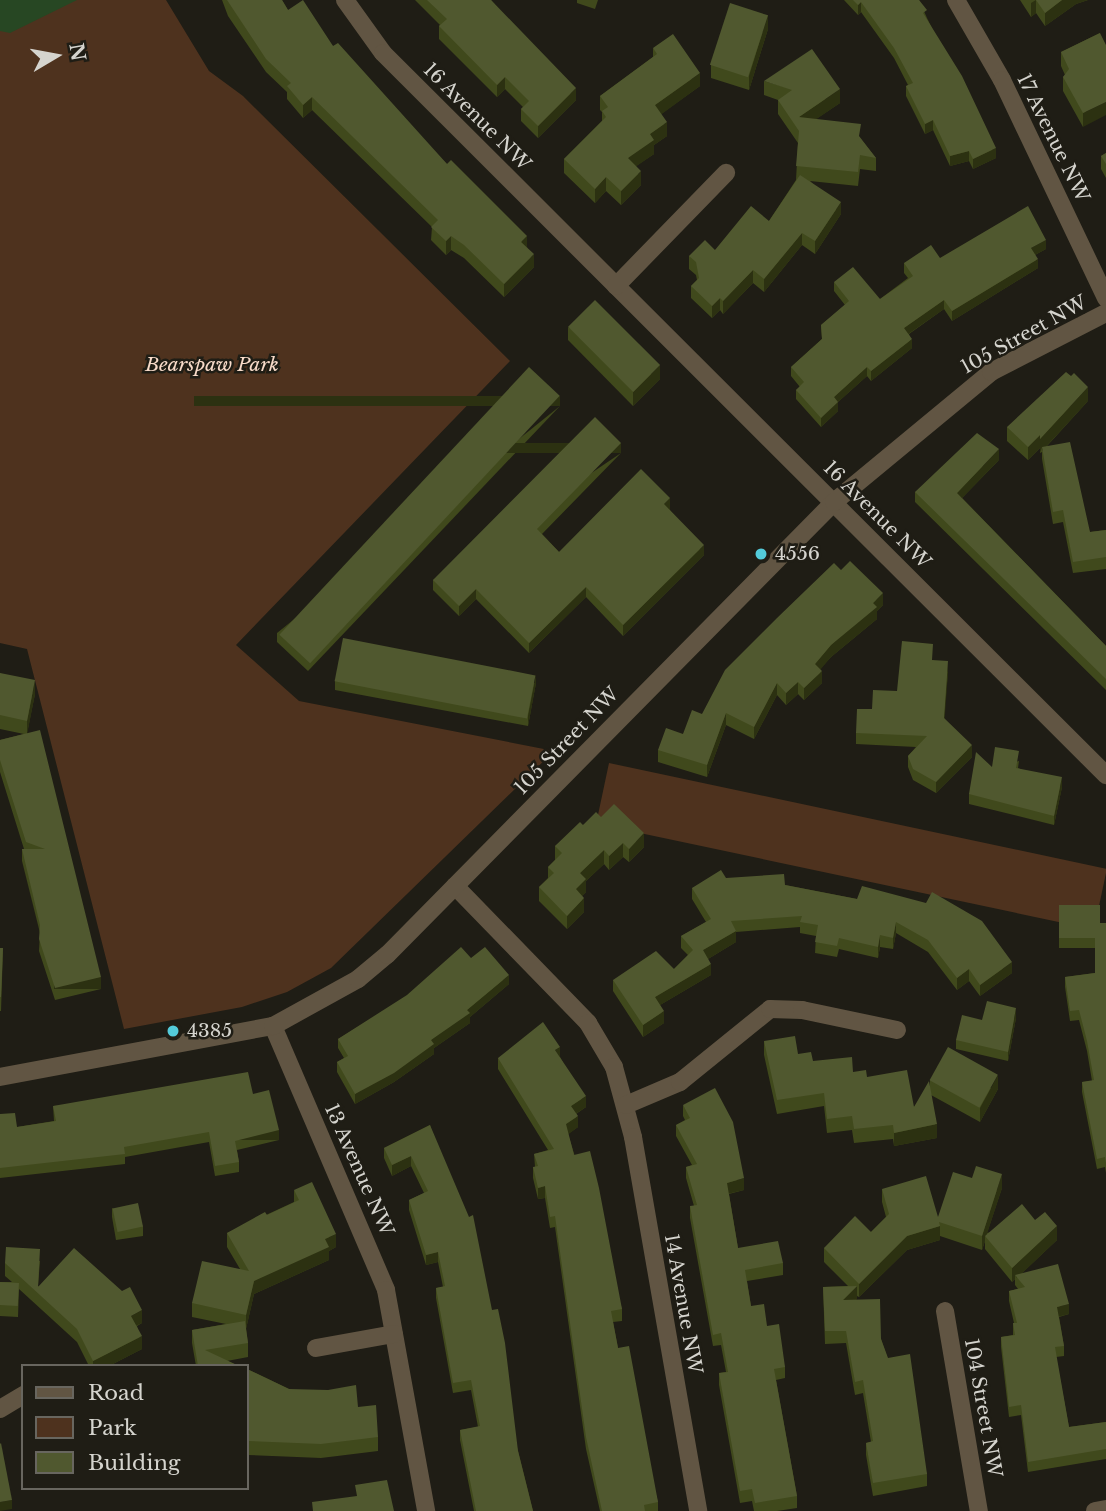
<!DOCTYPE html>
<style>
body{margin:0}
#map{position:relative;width:1106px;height:1511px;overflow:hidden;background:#1f1d15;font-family:"Libre Baskerville",serif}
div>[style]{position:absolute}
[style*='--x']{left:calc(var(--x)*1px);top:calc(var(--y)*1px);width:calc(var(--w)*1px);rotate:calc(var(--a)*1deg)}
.green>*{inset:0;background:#4e321e;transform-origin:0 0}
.water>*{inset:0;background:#274723}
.minor>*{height:18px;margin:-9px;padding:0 9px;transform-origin:9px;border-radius:9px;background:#615543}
.tertiary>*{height:18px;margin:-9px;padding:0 9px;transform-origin:9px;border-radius:9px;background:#615543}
.wall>*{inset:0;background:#40491c}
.shaded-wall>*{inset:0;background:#2c3111;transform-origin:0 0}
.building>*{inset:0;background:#50582f;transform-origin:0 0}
.dots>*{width:19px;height:19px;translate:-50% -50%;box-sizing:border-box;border:4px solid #1f1d15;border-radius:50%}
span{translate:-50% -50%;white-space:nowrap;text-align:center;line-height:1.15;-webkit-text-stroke:5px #1f1d15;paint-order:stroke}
.street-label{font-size:19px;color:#d5d4ce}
.park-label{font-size:19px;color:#f8dbc9;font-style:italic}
.poi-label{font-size:19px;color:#d5d4ce}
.left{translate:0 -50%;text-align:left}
.legend{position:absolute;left:21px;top:1364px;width:228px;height:126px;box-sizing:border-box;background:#1f1d15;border:2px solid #68665f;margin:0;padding:9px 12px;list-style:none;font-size:21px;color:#d5d4ce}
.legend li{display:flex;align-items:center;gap:14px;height:35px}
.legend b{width:35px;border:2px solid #68665f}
.north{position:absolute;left:21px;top:21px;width:70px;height:70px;-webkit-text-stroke:5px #1f1d15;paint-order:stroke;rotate:80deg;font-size:19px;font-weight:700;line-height:28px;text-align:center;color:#d5d4ce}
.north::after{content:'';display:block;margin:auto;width:24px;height:32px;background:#d5d4ce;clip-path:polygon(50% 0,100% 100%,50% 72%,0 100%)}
</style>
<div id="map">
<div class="green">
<i style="clip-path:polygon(0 0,166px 0,209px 71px,243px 96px,510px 361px,236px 645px,299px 701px,554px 751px,331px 968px,287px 992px,242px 1007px,124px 1029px,27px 649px,0 643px)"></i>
<i style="left:609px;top:763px;width:509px;height:62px;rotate:12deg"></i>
</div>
<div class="water">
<i style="clip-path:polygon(0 0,77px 0,10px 33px,0 31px)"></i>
</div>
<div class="minor">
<i style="--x:345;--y:0;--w:65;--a:54.4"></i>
<i style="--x:383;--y:53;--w:1022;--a:44.96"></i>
<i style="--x:956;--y:0;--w:92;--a:60.1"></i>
<i style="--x:1002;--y:80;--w:242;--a:64.5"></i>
<i style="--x:616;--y:286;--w:158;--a:-45.8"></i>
<i style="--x:455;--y:886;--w:191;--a:45.8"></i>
<i style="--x:588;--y:1023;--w:51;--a:59.4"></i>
<i style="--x:614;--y:1067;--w:73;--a:74.8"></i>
<i style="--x:633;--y:1137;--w:380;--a:80.1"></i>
<i style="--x:273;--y:1026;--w:287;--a:66.8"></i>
<i style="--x:386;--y:1290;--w:225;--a:79.7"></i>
<i style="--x:626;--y:1105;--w:59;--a:-23.1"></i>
<i style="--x:680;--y:1082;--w:116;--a:-39"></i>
<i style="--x:770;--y:1009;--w:32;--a:2"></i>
<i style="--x:802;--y:1010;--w:97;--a:11.9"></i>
<i style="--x:945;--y:1311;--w:203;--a:80.4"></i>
<i style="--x:316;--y:1348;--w:79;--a:-10.2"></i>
<i style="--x:0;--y:1409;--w:27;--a:-31"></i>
<i style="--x:1095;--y:1511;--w:11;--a:-10"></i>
</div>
<div class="tertiary">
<i style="--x:0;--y:1077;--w:278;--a:-10.6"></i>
<i style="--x:273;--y:1026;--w:97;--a:-28.9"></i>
<i style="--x:358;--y:979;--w:38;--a:-40"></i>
<i style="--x:387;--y:955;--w:636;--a:-45.38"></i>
<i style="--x:834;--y:502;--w:204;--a:-39.6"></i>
<i style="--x:991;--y:372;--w:129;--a:-27.2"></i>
</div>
<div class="wall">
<i style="clip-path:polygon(222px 0,282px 0,288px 10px,333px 46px,527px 247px,534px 267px,504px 297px,464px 258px,451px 250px,446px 255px,431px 240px,432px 227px,312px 110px,303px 118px,287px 99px,287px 92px,266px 72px,228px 16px)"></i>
<i style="clip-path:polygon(415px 0,491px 0,576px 100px,538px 138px,521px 121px,521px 109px,523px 107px,505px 89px,497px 97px,439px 39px,439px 26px,440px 25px)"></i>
<i style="clip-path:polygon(577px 0,598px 0,595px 9px,577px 3px)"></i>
<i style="clip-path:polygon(844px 0,919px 0,927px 18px,996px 158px,973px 169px,969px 161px,950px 166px,933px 130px,925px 134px,906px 96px,906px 86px,908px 85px,894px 58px,861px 12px,858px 15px)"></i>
<i style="clip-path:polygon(1020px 0,1088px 0,1076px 4px,1045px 26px,1036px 13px,1031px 17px)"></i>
<i style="clip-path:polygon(768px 29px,749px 90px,711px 78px,711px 65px)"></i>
<i style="clip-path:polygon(1100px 33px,1083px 127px,1063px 91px,1063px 77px,1065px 75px,1061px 66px,1061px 52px)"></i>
<i style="clip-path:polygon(653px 48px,700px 86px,661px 114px,667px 136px,654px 145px,654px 154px,636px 166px,641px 185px,621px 205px,606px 191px,595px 203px,564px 173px,564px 159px,602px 121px,602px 112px,600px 110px,600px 96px,653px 57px)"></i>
<i style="clip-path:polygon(764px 81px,840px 103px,816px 119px,860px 138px,876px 158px,876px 171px,860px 169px,858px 186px,810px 181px,841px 214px,815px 254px,802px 245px,764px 292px,753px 283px,723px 314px,720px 310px,712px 318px,691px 298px,691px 286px,697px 280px,696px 275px,689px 269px,689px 256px,715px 250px,769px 221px,796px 180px,798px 143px,778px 114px,778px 100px,764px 95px)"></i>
<i style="clip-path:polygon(1106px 153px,1106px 178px,1101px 169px,1101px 156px)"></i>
<i style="clip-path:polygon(1046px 249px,1035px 255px,1038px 268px,952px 321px,944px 309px,909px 334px,912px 348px,871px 381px,867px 376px,838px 402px,838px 411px,821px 427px,796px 399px,796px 390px,800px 387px,791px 376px,791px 367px,822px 339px,821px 325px,845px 305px,834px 291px,834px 282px,880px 299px,908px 278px,904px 273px,904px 263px,940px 258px)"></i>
<i style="clip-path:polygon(568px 327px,660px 379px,633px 406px,568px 340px)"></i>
<i style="clip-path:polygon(1088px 401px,1047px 446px,1090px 532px,1106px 530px,1106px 569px,1073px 573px,1063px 522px,1053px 524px,1042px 459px,1042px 452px,1040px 453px,1040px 448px,1028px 460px,1007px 441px,1007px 427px)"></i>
<i style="clip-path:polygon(560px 406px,308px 671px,277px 642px,277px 633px)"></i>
<i style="clip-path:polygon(621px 453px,542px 534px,559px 552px,670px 509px,669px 509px,704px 555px,623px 636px,586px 597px,529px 653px,476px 599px,459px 616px,433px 590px,433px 580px)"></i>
<i style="clip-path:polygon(999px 460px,962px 498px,1106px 646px,1106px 690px,915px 502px,915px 492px)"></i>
<i style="clip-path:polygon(841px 570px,883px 605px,877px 611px,877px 619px,831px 657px,820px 669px,822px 683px,804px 700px,798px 694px,786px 705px,777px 695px,754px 739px,726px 725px,707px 777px,658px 762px,658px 750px,683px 734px)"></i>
<i style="clip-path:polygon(933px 660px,948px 672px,944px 719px,972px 757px,936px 793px,913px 780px,908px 767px,908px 756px,916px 747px,856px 744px,856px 733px,872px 709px,897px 691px)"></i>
<i style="clip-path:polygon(0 673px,35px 694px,27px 733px,101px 989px,55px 1000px,39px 951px,40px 933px,22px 861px,22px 849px,24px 849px,0 772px,0 740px,24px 734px,0 729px)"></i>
<i style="clip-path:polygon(335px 681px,536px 683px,528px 726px,335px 690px)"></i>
<i style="clip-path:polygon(1019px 761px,1018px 768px,1062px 787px,1054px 825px,969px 804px,969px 794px,992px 767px)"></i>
<i style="clip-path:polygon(601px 817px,644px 847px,629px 862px,623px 857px,609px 870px,604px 864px,586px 881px,586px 892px,582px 896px,584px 912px,567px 929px,539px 901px,539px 887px,548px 878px,548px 867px,555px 860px,555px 846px,583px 825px)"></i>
<i style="clip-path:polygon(726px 878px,785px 885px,857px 899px,1012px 973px,980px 996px,969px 981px,957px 990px,928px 952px,896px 933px,893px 949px,880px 947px,878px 958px,839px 949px,837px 957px,815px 953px,816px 936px,800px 933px,800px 927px,736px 932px,736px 942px,708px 959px,711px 975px,660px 1005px,664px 1023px,643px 1037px,613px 991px,613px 980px,674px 969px,688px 955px,681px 948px,681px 936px,706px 922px,692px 899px,692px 888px)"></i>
<i style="clip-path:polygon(1059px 905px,1100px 923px,1106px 923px,1106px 1173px,1105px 1167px,1097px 1169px,1082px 1092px,1082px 1082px,1092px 1081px,1087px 1051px,1079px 1020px,1070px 1021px,1065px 987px,1065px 977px,1095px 973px,1095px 948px,1059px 948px)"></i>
<i style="clip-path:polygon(0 948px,3px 948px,1px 1011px,0 1011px)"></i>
<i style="clip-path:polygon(471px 958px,509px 984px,470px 1017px,470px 1023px,434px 1048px,434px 1054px,394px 1082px,355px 1104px,337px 1072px,337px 1062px,344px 1058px,338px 1048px,338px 1039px)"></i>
<i style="clip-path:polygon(1016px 1018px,1008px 1061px,956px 1049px,956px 1040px)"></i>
<i style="clip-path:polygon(764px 1041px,798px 1054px,813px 1061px,853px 1072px,867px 1077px,914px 1107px,930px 1086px,930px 1080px,998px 1089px,980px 1122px,931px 1095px,937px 1138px,894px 1146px,893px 1139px,854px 1143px,852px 1130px,827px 1133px,824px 1106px,777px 1114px,764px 1055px)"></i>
<i style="clip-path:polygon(560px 1057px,586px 1107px,576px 1114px,578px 1127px,568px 1134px,622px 1309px,622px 1321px,613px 1322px,618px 1348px,658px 1502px,658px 1511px,600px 1511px,586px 1449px,555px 1227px,550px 1228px,545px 1198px,538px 1199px,533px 1178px,533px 1167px,535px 1167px,534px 1154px,548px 1150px,498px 1069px,498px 1058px)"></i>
<i style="clip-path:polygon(253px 1094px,279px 1140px,237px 1150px,239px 1162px,239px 1172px,215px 1176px,209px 1142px,125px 1157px,125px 1164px,0 1178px,0 1114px,17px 1127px,54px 1121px,53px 1106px)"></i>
<i style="clip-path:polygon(683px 1105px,744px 1190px,729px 1194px,738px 1248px,783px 1263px,783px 1275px,747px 1281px,751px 1306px,767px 1326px,785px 1367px,785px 1378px,776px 1380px,797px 1496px,797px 1508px,777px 1511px,754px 1511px,752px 1501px,740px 1503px,719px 1385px,719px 1373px,726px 1372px,721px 1345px,713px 1346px,690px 1218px,690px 1206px,694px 1206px,686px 1178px,686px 1167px,692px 1165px,676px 1136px,676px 1125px,685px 1120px,683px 1116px)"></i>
<i style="clip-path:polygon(430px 1125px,518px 1451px,533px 1511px,474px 1511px,460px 1440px,460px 1430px,478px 1427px,471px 1390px,453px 1393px,436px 1298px,436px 1288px,443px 1287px,438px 1262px,426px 1265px,409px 1210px,409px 1200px,424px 1193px,411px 1166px,392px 1176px,384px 1158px,384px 1148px)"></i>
<i style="clip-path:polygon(1002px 1188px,987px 1233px,1035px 1220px,1057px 1240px,1021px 1274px,1069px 1314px,1059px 1317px,1064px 1346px,1064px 1356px,1056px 1357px,1069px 1427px,1106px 1422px,1106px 1459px,1028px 1472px,1021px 1415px,1009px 1417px,1001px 1347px,1001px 1337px,1013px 1335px,1013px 1323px,1014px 1323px,1009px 1301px,1009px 1291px,1018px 1289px,1015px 1285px,1015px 1279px,1012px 1282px,985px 1249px,985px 1241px,982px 1250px,940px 1236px,940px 1240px,907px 1250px,859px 1297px,857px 1296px,856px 1300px,881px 1339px,927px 1474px,927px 1486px,873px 1496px,866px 1455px,866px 1443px,871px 1442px,863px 1393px,855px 1395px,846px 1343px,825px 1344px,823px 1287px,848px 1286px,824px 1262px,824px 1248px,871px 1232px,886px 1217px,882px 1202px,882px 1189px,938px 1217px)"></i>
<i style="clip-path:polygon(294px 1190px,336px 1247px,329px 1251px,329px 1260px,254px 1294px,246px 1329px,248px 1343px,248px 1357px,227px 1361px,239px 1366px,196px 1366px,192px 1343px,192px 1330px,226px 1324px,192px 1317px,192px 1303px,240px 1269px,227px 1247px,227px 1233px,294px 1202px)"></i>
<i style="clip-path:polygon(112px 1208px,143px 1226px,143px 1236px,116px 1240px,112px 1217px)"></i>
<i style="clip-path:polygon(40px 1261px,38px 1286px,142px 1323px,137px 1326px,142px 1349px,109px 1366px,89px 1366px,77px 1342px,19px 1289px,18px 1317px,0 1316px,0 1282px,12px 1282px,5px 1276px,5px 1263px)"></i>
<i style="clip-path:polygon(247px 1369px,289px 1389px,358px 1407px,378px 1437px,378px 1451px,321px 1458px,247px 1455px)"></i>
</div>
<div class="shaded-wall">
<i style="clip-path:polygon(1036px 0,1036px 13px,1031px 17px,1031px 3px)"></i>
<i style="clip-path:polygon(1062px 0,1088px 0,1076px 4px,1045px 26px,1045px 13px)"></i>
<i style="clip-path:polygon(861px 2px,861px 12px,858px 15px,858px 5px)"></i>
<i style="clip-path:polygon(768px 15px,768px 29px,749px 90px,749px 76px)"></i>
<i style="clip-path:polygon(700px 73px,700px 86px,655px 119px,655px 105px)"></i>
<i style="clip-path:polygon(505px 77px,505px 89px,497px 97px,497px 85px)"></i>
<i style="clip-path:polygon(576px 88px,576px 100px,538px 138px,538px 126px)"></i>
<i style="clip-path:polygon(840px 89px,840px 103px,799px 131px,799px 117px)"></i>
<i style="clip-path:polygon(312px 97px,312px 110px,303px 118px,303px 105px)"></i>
<i style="clip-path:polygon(1106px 102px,1106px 115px,1083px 127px,1083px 113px)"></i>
<i style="clip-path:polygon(933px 120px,933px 130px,925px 134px,925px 124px)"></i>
<i style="clip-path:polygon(667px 122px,667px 136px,654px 145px,654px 154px,628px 172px,628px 158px,650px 134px)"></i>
<i style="clip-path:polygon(996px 148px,996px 158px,973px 169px,973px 159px)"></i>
<i style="clip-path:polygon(969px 151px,969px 161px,950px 166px,950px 156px)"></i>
<i style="clip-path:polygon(641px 171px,641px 185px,621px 205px,621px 191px)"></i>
<i style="clip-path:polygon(606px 177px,606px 191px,595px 203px,595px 189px)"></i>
<i style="clip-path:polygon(841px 202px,841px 214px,815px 254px,815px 241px)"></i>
<i style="clip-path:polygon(802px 233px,802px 245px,764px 292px,764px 279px)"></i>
<i style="clip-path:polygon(451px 236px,451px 250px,446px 255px,446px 241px)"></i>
<i style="clip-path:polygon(527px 236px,527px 249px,521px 242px)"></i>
<i style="clip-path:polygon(1046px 240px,1046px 249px,1031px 257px,1031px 248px)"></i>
<i style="clip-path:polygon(534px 254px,534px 267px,504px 297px,504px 284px)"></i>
<i style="clip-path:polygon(1038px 259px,1038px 268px,952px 321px,952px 311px)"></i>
<i style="clip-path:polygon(753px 270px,753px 283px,723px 314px,723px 301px)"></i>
<i style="clip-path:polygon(720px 298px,720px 310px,712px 318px,712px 306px)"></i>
<i style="clip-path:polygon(944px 300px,944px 309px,904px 337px,904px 328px)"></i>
<i style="clip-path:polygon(912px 339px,912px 348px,871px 381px,871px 371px)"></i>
<i style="clip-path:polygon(660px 365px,660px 379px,633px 406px,633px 392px)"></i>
<i style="clip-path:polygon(867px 367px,867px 376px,838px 402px,838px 411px,821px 427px,821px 418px,834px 397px)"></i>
<i style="clip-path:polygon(1088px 387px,1088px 401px,1042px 451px,1042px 447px,1040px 453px,1040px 439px)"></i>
<i style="left:560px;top:396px;width:10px;height:366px;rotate:90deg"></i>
<i style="clip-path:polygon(1040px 435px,1040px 448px,1028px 460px,1028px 447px)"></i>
<i style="left:621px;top:443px;width:10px;height:120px;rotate:90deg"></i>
<i style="clip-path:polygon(999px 449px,999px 460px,957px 503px,957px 493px)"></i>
<i style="clip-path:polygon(670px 498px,670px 509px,664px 514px,664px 504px)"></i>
<i style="clip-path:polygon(704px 545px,704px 555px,623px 636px,623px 625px)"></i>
<i style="clip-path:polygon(586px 587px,586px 597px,529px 653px,529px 643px)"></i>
<i style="clip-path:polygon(476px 589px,476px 599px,459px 616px,459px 606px)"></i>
<i style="clip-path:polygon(883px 593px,883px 605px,877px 611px,877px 619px,831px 657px,815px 676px,815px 664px,831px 645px)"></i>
<i style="clip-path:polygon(948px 661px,948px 672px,944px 729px,944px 718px)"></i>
<i style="clip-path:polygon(822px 671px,822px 683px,804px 700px,804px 688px)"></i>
<i style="clip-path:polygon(536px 674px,536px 683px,528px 726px,528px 716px)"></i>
<i style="clip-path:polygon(35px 680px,35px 694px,27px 735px,27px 721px)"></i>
<i style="clip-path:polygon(798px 682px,798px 694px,786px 705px,786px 693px)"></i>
<i style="clip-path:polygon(777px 683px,777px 695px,754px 739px,754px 727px)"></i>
<i style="clip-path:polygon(726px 713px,726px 725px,707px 777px,707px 765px)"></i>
<i style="clip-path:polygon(972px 745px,972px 757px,936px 793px,936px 782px)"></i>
<i style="clip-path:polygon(1062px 777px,1062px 787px,1054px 825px,1054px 816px)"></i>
<i style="clip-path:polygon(644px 833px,644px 847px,629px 862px,629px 849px)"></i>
<i style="clip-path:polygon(623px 843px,623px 857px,609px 870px,609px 856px)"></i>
<i style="clip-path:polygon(604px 850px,604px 864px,586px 881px,586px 892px,576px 903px,576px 889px,580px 873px)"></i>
<i style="clip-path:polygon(584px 898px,584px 912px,567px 929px,567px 916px)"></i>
<i style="clip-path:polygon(896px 922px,896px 933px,893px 949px,893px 938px)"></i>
<i style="clip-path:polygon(736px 931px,736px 942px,703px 962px,703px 950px)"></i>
<i style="clip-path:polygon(880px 935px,880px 947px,878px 958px,878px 947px)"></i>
<i style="clip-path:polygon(1012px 962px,1012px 973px,980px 996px,980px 985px)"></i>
<i style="clip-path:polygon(711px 964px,711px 975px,655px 1008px,655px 997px)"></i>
<i style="clip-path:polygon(969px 969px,969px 981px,957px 990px,957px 978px)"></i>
<i style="clip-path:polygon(509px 975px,509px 984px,470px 1017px,470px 1023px,434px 1048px,434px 1054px,394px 1082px,355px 1104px,355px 1094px,431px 1040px)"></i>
<i style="left:101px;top:977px;width:12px;height:47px;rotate:90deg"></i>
<i style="clip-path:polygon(1016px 1008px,1016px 1018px,1008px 1061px,1008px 1052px)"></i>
<i style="clip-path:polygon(664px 1011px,664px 1023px,643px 1037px,643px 1025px)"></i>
<i style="clip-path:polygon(560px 1047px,560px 1058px,555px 1050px)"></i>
<i style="clip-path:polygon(998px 1075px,998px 1089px,980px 1122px,980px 1108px)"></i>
<i style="clip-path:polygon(586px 1096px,586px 1107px,571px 1117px,571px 1106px)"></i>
<i style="clip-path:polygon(578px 1116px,578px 1127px,566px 1136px,566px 1124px)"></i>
<i style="clip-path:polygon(937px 1124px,937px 1138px,894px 1146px,894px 1133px)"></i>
<i style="left:279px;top:1130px;width:10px;height:45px;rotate:90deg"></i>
<i style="clip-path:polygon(411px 1156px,411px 1166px,392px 1176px,392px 1165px)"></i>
<i style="clip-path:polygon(1002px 1174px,1002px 1188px,986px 1237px,985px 1236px,985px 1241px,982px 1250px,982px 1236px)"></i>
<i style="clip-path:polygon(744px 1178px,744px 1190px,727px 1194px,727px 1183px)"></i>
<i style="clip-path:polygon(545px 1186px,545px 1198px,538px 1199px,538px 1188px)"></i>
<i style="clip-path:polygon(940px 1226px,940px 1240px,907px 1250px,859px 1297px,859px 1284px,907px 1236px)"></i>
<i style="clip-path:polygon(1057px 1226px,1057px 1240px,1017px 1278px,1015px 1275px,1015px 1279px,1012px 1282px,1012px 1268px)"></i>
<i style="clip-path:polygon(336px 1234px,336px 1247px,329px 1251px,329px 1260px,254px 1294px,246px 1329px,246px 1315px,254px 1281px,325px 1239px)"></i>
<i style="clip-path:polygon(438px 1252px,438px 1262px,426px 1265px,426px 1255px)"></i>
<i style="clip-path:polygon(857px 1286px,857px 1299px,843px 1313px,843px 1300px)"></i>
<i style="clip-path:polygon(1069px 1304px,1069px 1314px,1057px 1317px,1057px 1307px)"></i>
<i style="clip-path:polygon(142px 1310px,142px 1323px,131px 1328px,131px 1316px)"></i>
<i style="clip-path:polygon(142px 1336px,142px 1349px,109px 1366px,93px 1366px,93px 1361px)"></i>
<i style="clip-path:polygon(12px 1500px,12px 1509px,0 1511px,0 1502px)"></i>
</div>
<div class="building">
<i style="clip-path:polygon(227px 0,282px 0,288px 10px,303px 0,333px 46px,338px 43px,447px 164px,451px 160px,527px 236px,521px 242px,534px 254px,504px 284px,464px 245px,451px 236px,446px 241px,431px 227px,438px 220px,312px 97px,303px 105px,287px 86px,291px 83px,266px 59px)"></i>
<i style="clip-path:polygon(427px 0,491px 0,576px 88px,538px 126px,521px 109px,529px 101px,505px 77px,497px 85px,439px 26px,447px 19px)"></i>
<i style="clip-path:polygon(853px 0,919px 0,927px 10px,923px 13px,962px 76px,996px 148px,973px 159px,969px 151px,950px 156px,933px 120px,925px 124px,906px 86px,913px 83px,894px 48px,861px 2px,858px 5px)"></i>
<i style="clip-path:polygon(1036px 0,1062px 0,1045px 13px)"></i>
<i style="left:730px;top:3px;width:40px;height:65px;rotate:18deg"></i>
<i style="clip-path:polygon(1100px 33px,1106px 45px,1106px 102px,1083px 113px,1063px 77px,1069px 69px,1061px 52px)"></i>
<i style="clip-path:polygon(673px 34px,700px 73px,655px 105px,667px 122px,650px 134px,654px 140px,628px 158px,641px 171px,621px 191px,606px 177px,595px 189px,564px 159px,606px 117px,602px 111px,608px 107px,600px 96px,657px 54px,653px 48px)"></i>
<i style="clip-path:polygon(812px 49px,840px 89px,799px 117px,861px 124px,859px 136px,876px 158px,860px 155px,858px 172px,796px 166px,799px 131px,778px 100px,792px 90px,764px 81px)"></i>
<i style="clip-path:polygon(1106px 153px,1106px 164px,1101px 156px)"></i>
<i style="clip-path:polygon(800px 175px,841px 202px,815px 241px,802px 233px,764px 279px,753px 270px,723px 301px,720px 298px,712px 306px,691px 286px,699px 278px,696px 262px,689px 256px,705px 240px,715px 250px,751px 206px,769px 221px)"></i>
<i style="clip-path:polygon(1028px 206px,1046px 240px,1031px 248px,1038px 259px,952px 311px,944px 300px,904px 328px,912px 339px,871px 371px,867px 367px,834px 397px,838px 402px,821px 418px,796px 390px,804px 382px,791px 367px,822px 339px,821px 325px,849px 301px,834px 282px,853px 267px,880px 299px,913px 276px,904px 263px,931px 245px,940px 258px)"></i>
<i style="left:595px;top:300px;width:92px;height:38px;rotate:45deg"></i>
<i style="left:529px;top:367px;width:42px;height:366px;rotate:43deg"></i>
<i style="clip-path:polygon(1066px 372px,1071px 376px,1074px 373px,1088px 387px,1040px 439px,1040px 435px,1028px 447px,1007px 427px)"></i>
<i style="clip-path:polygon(595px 417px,621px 443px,537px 529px,559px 552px,641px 469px,670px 498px,664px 504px,704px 545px,623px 625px,586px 587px,529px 643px,476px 589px,459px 606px,433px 580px)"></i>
<i style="clip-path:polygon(977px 433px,999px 449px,957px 493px,1106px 646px,1106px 679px,915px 492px)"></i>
<i style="clip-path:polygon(1070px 442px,1090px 532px,1106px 530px,1106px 557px,1073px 562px,1063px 510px,1053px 512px,1042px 447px)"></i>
<i style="clip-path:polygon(850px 561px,883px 593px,873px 603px,877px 607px,831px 645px,815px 664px,822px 671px,804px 688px,798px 682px,786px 693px,777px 683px,754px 727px,726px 713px,707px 765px,658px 750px,666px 728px,683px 734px,692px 710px,702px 714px,725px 670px,777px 618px,834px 563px,841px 570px)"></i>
<i style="left:343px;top:638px;width:196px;height:44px;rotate:11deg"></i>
<i style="clip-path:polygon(902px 641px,933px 644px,932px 660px,948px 661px,944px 718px,972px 745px,936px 782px,913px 769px,908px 756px,927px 736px,856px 733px,857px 709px,872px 709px,873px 690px,897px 691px)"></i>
<i style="clip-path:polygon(0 673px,35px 680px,27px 721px,0 715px)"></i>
<i style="clip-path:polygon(40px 730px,101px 977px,55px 988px,39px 939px,40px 925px,22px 849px,45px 849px,26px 842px,0 760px,0 740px)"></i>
<i style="clip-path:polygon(995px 747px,1019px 751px,1016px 768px,1062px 777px,1054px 816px,969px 794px,976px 752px,992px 767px)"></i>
<i style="clip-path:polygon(614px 804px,644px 833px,629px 849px,623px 843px,609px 856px,604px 850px,580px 873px,586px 879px,576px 889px,584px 898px,567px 916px,539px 887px,554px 873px,548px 867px,562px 853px,555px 846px,580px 822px,583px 825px,596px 812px,601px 817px)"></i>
<i style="clip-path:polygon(721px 870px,726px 878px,784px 874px,785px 885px,857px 899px,862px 886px,926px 903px,932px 892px,982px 921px,1012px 962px,980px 985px,969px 969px,957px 978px,928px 940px,896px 922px,893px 938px,880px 935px,878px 947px,839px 938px,837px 946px,815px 942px,818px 925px,800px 922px,802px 916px,731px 921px,736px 931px,703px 950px,711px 964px,655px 997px,664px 1011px,643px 1025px,613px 980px,656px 951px,674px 969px,693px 950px,681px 936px,711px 919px,692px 888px)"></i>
<i style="clip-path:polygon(1059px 905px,1100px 905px,1100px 923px,1106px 923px,1106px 1163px,1105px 1157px,1097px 1159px,1082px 1082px,1094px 1080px,1087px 1041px,1079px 1010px,1070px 1011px,1065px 977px,1095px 973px,1095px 938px,1059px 938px)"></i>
<i style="clip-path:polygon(461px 947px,471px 958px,485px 947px,509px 975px,467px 1010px,470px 1013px,431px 1040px,434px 1044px,394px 1073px,355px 1094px,337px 1062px,348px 1056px,338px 1039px,407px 995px)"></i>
<i style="clip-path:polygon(0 948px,3px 948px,1px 997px,0 997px)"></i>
<i style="clip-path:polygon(987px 1001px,1016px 1008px,1008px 1052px,956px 1040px,962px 1015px,982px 1020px)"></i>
<i style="clip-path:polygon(543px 1022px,560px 1047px,555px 1050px,586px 1096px,571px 1106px,578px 1116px,566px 1124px,574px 1155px,590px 1151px,599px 1188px,622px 1309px,611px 1311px,618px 1348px,629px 1346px,658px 1502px,644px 1505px,645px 1511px,602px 1511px,586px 1437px,555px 1216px,550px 1217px,545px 1186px,538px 1188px,533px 1167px,538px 1166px,534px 1154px,554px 1149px,498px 1058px)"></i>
<i style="clip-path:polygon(795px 1036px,798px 1054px,811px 1052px,813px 1061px,852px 1057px,853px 1072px,866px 1070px,867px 1077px,907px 1070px,914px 1107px,929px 1081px,937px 1124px,894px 1133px,893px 1125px,854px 1129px,852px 1116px,827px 1119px,824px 1093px,777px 1100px,764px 1041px)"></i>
<i style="left:948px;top:1047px;width:57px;height:38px;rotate:29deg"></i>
<i style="clip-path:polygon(248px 1072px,253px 1094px,269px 1090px,279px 1130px,235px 1141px,239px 1162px,215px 1166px,209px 1132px,124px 1147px,125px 1154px,0 1168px,0 1114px,15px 1113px,17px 1127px,56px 1121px,53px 1106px)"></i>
<i style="clip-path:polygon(715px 1088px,733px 1122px,744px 1178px,727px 1183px,738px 1248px,778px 1241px,783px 1263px,745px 1270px,751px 1306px,764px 1304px,767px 1326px,779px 1324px,785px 1367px,774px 1369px,797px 1496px,755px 1503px,752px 1489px,740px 1491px,719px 1373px,728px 1372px,721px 1333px,713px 1335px,690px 1206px,697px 1205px,686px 1167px,697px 1164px,676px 1125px,690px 1118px,683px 1105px)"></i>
<i style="clip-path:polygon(430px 1125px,469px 1217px,473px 1215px,492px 1310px,498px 1309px,505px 1343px,518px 1451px,533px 1511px,476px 1511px,460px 1430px,480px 1426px,471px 1380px,453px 1383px,436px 1288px,445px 1286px,438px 1252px,426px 1255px,409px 1200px,428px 1191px,411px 1156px,392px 1165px,384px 1148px)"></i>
<i style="clip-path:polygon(976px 1166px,1002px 1174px,982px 1236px,939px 1222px,940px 1226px,907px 1236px,859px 1284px,824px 1248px,855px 1216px,871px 1232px,889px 1214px,882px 1189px,926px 1176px,938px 1217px,953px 1172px,972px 1178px)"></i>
<i style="clip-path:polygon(312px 1182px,336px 1234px,325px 1239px,329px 1247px,254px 1281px,246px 1315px,192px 1303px,202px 1261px,249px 1271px,227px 1233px,265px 1212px,267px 1215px,299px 1200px,294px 1190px)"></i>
<i style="left:138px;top:1203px;width:24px;height:26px;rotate:78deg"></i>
<i style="clip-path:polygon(1022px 1204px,1035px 1220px,1045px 1212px,1057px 1226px,1012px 1268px,985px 1236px)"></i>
<i style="clip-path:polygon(6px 1247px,40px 1249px,38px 1287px,74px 1248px,122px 1291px,130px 1287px,142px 1310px,131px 1316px,142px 1336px,93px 1361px,77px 1329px,5px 1263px)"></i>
<i style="clip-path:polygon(1058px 1264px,1069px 1304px,1057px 1307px,1064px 1346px,1055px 1347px,1069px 1427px,1106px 1422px,1106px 1449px,1028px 1462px,1021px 1405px,1009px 1407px,1001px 1337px,1015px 1335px,1013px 1323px,1017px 1323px,1009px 1291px,1025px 1287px,1015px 1275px)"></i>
<i style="left:0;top:1282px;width:19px;height:23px;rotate:3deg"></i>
<i style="clip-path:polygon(857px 1286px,843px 1300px,880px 1299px,881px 1339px,888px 1358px,910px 1354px,927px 1474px,873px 1483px,866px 1443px,873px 1441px,863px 1380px,855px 1382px,846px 1331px,825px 1331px,823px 1287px)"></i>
<i style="clip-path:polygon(245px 1321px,248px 1343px,205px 1350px,239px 1366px,198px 1366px,192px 1330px)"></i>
<i style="clip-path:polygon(247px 1369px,289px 1389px,328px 1390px,356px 1385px,358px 1407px,376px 1405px,378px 1437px,321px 1444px,247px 1441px)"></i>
<i style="clip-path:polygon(1px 1443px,12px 1500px,0 1502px,0 1444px)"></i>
<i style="clip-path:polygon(387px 1480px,394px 1511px,313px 1511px,312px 1502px,357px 1496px,355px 1485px)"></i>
</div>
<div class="dots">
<i style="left:761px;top:554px;background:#53cbda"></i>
<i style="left:173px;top:1031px;background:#53cbda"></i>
</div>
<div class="street-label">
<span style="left:477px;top:117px;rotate:45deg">16 Avenue NW</span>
<span style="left:1053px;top:138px;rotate:64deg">17 Avenue NW</span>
<span style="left:1024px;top:335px;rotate:-29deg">105 Street NW</span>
<span style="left:877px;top:515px;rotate:45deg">16 Avenue NW</span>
<span style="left:567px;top:741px;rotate:-46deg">105 Street NW</span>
<span style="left:359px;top:1170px;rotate:66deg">13 Avenue NW</span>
<span style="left:683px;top:1304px;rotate:80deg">14 Avenue NW</span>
<span style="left:983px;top:1408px;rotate:80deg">104 Street NW</span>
</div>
<div class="park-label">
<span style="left:212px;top:365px">Bearspaw Park</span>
</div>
<div class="poi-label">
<span class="left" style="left:775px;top:554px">4556</span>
<span class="left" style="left:187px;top:1031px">4385</span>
</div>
<ul class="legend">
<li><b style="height:9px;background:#615543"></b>Road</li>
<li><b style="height:19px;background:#4e321e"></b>Park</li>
<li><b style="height:19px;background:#50582f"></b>Building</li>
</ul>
<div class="north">N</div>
</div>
